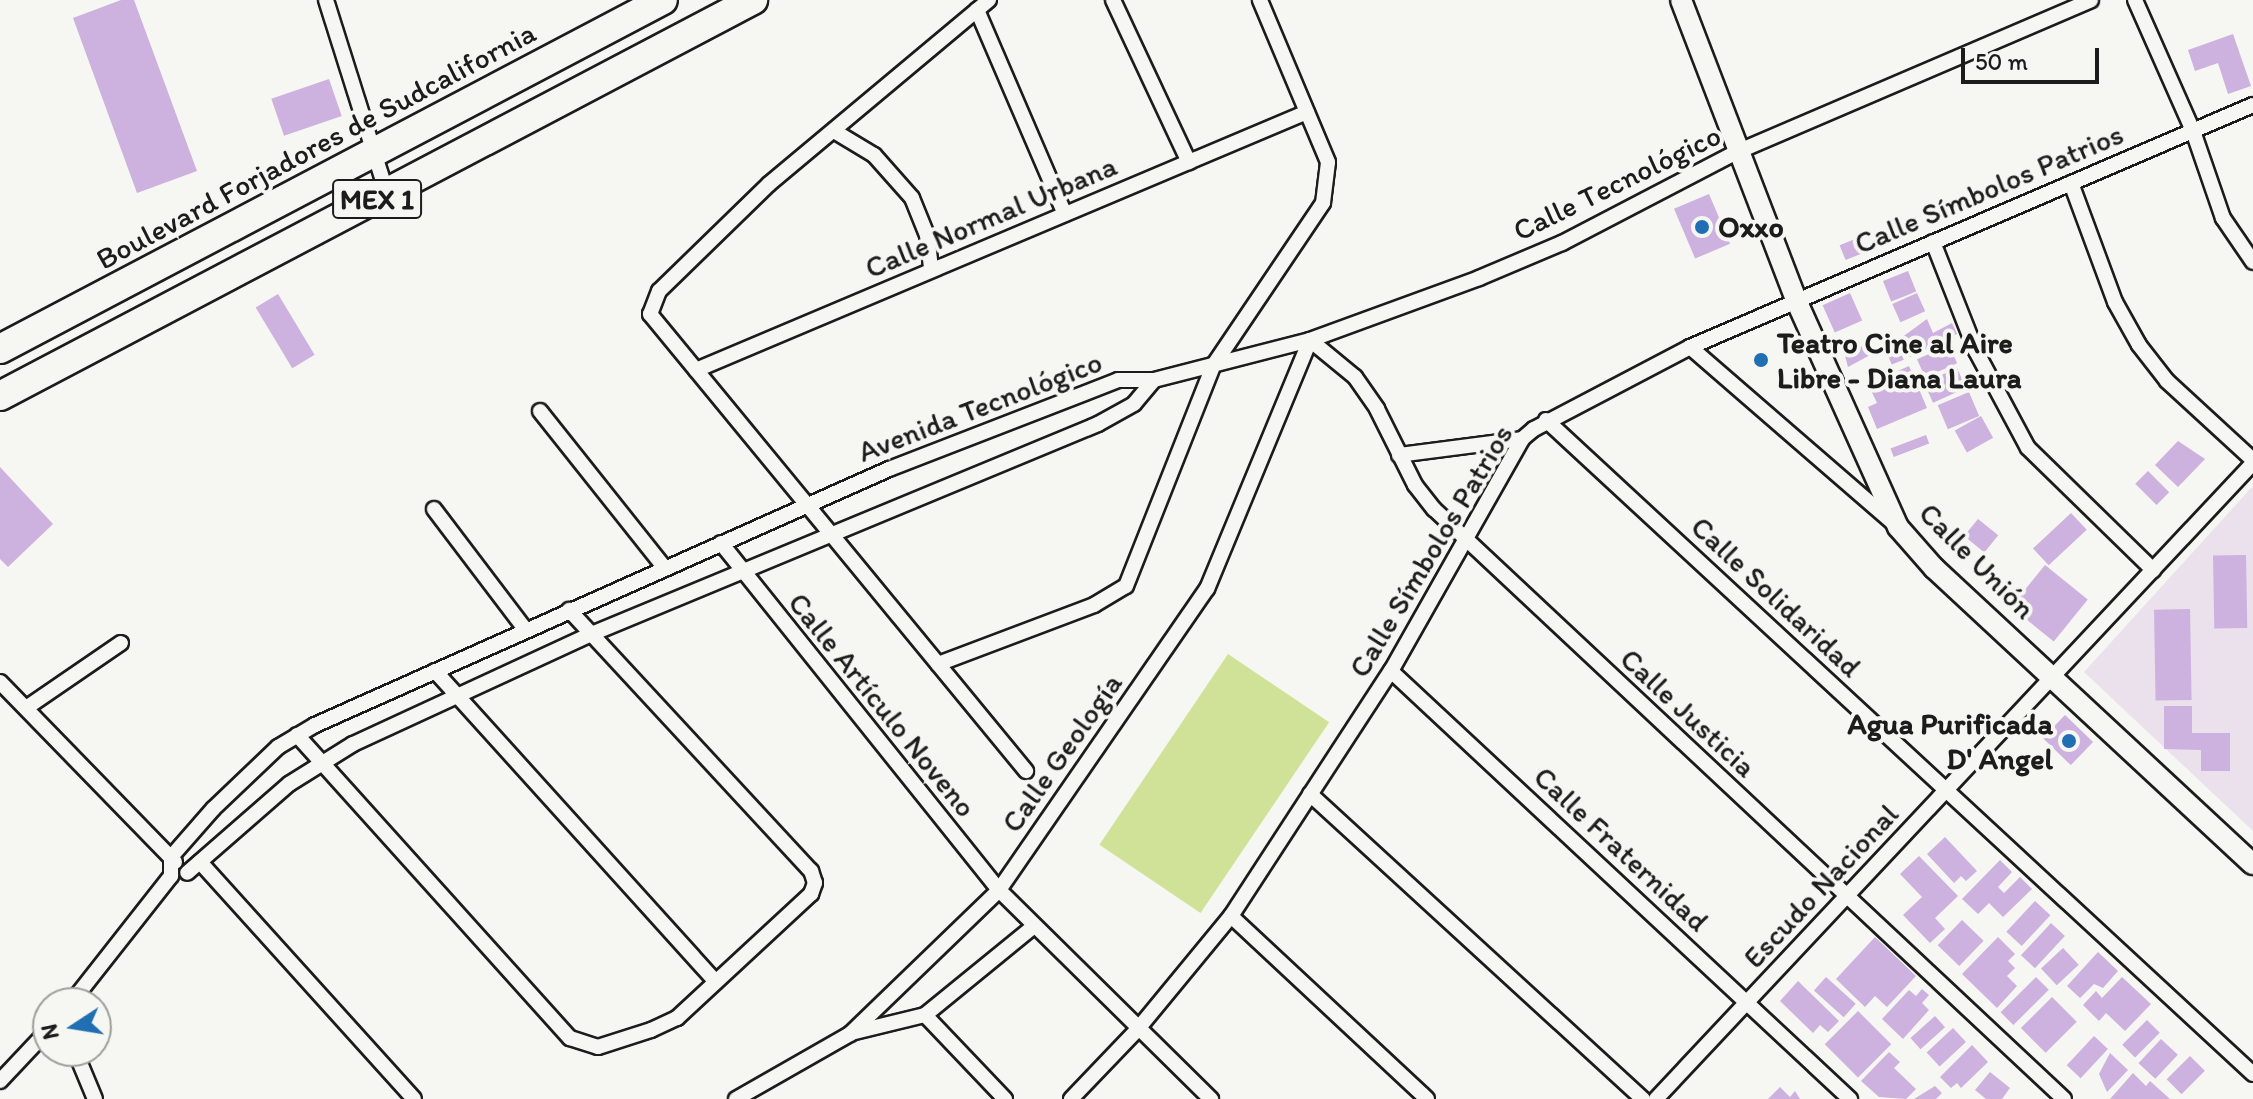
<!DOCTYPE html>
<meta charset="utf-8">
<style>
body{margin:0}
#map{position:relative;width:2253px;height:1099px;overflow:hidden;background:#f6f6f2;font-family:Itim,sans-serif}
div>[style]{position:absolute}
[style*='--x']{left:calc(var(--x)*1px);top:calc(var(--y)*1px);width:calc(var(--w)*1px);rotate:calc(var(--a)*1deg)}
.built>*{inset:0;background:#eae1ec}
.green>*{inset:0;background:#d0e297;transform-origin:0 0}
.building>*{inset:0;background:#cdb1de;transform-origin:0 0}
.roads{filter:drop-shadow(2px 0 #1c1c1c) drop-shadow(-2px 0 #1c1c1c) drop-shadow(0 2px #1c1c1c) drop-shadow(0 -2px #1c1c1c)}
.street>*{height:14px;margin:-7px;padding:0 7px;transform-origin:7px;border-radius:7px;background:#f6f6f2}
.secondary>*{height:20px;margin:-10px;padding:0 10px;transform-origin:10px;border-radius:10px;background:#f6f6f2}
.highway>*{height:28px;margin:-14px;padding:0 14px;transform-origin:14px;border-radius:14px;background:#f6f6f2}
.dots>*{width:22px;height:22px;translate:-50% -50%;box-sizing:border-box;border:4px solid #f6f6f2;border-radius:50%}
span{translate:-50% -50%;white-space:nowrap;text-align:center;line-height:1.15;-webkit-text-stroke:8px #f6f6f2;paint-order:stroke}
.shield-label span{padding:2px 6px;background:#f6f6f2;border:2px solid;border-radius:6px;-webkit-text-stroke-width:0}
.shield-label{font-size:28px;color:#1c1c1c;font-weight:700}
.street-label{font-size:30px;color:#1c1c1c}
.poi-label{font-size:30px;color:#1c1c1c;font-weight:700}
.left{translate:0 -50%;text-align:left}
.right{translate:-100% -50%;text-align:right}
.north{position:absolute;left:32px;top:987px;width:80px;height:80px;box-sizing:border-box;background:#f6f6f2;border:2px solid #9f9f9c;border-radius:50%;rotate:258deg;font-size:22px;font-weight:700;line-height:32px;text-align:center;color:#1c1c1c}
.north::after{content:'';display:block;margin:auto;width:28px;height:36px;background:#1f6fb2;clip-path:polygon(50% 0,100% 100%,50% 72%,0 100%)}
.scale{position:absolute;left:1961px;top:48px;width:138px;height:36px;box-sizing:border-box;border:4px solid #1c1c1c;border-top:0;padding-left:10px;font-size:24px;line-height:28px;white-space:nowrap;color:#1c1c1c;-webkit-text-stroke:6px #f6f6f2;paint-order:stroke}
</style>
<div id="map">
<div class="built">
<i style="clip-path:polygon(2252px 487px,2253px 488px,2253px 831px,2084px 672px)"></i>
</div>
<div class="green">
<i style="left:1228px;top:654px;width:122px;height:230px;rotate:34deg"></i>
</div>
<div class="building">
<i style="clip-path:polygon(121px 0,134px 0,197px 171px,137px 193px,73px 18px)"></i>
<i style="clip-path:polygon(2233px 34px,2251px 86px,2228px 94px,2218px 63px,2195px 71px,2188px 50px)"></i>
<i style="left:329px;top:79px;width:39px;height:61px;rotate:71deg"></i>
<i style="left:1709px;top:194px;width:54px;height:38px;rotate:67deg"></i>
<i style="left:1860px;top:237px;width:16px;height:22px;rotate:68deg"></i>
<i style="left:1908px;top:271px;width:22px;height:27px;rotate:68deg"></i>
<i style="left:1850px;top:293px;width:30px;height:30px;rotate:66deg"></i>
<i style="left:1917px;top:293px;width:20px;height:27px;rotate:66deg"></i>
<i style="left:278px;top:294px;width:71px;height:26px;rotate:59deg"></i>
<i style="clip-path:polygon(1927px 319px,1933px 333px,1952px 323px,1957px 334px,1910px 357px,1901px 338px)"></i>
<i style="left:1897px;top:343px;width:18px;height:13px;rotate:68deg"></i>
<i style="clip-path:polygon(1868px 344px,1872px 354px,1848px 367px,1844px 352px)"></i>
<i style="left:1949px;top:345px;width:20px;height:35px;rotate:66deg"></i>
<i style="clip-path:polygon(1909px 366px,1927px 408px,1877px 429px,1868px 407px,1877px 403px,1868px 384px)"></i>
<i style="left:1957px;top:368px;width:22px;height:36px;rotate:66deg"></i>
<i style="left:1969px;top:392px;width:26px;height:34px;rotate:67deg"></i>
<i style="left:1981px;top:416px;width:25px;height:30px;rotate:61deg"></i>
<i style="left:1926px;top:435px;width:9px;height:38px;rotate:69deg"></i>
<i style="clip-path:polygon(2178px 441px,2205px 459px,2178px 487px,2155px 465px)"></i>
<i style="clip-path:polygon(0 467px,53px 524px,8px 567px,0 559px)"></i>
<i style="left:2148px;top:471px;width:30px;height:18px;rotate:45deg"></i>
<i style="left:2071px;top:513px;width:23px;height:52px;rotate:47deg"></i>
<i style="left:1978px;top:519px;width:26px;height:22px;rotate:39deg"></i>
<i style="left:2246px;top:555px;width:73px;height:33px;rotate:89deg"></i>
<i style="left:2045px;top:565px;width:55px;height:54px;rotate:39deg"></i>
<i style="left:2190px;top:609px;width:91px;height:36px;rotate:89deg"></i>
<i style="clip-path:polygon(2164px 706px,2192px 706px,2192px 733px,2230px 733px,2230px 771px,2201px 771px,2201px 750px,2164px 749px)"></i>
<i style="left:2065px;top:715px;width:39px;height:32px;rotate:44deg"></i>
<i style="clip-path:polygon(1945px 837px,1977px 871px,1966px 881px,1961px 876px,1954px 883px,1927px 854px)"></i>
<i style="clip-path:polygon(1919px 856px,1958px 896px,1935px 918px,1945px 929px,1930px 943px,1903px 915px,1922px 897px,1900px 874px)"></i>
<i style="clip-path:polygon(2000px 860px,2012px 872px,1998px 887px,2004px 893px,2020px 877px,2032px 889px,2003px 917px,1989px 903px,1978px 914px,1962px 899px)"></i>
<i style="left:2035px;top:901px;width:21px;height:42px;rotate:43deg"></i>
<i style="left:1962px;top:920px;width:30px;height:35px;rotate:44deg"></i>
<i style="left:2051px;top:923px;width:19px;height:44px;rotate:43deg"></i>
<i style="clip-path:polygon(1875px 937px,1916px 976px,1887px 1007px,1875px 996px,1865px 1007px,1836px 979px)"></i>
<i style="clip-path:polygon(1998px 937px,2015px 954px,2008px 961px,2015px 968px,2007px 976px,2017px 986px,1997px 1008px,1962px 974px)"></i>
<i style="left:2063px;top:948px;width:23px;height:30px;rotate:47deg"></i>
<i style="clip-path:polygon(2098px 952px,2118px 971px,2103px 988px,2094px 984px,2080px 998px,2067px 986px)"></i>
<i style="left:1826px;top:977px;width:40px;height:18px;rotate:42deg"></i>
<i style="left:2036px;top:977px;width:18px;height:50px;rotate:45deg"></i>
<i style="clip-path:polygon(2122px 977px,2151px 1004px,2125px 1031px,2106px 1013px,2099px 1021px,2083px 1005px,2096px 991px,2102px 998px)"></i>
<i style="clip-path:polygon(1798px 981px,1839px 1021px,1828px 1032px,1820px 1025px,1813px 1033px,1780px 1001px)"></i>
<i style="clip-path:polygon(1922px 989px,1929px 995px,1922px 1003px,1929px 1010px,1903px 1039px,1882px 1019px,1909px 990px,1916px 996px)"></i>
<i style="left:2052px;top:997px;width:35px;height:44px;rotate:45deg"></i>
<i style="left:1858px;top:1011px;width:47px;height:47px;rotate:45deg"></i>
<i style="left:1935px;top:1016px;width:15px;height:33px;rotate:48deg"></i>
<i style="left:2147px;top:1020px;width:18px;height:35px;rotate:45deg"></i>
<i style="left:1953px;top:1028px;width:19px;height:36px;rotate:47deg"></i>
<i style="left:2094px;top:1036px;width:19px;height:40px;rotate:43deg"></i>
<i style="left:2161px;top:1039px;width:23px;height:33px;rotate:43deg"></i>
<i style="clip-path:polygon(1972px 1045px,1988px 1062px,1961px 1088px,1957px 1083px,1951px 1088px,1940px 1077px)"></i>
<i style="clip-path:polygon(1889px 1052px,1900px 1062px,1894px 1068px,1916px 1089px,1906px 1099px,1879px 1097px,1861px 1081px)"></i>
<i style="clip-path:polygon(2110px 1053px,2128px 1070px,2107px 1092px,2099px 1074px)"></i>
<i style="left:2190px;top:1056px;width:21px;height:33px;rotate:45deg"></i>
<i style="clip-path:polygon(1990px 1072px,2010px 1088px,2002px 1099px,1986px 1099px,1975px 1090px)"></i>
<i style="clip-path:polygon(2133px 1073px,2146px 1086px,2150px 1081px,2170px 1099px,2110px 1099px)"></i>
<i style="clip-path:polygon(1935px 1086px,1942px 1093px,1936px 1099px,1914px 1099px)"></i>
<i style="clip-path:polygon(1780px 1087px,1790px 1097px,1795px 1091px,1800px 1099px,1768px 1099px)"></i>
</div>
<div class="roads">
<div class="street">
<i style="--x:326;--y:0;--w:203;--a:72.5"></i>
<i style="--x:989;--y:0;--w:287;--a:140.1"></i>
<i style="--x:769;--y:184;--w:153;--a:135.8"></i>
<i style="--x:659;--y:291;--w:25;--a:111"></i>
<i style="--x:650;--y:314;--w:592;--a:50.55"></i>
<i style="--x:1113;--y:0;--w:179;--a:64.9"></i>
<i style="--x:2135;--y:0;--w:143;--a:66.1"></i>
<i style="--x:2193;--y:131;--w:92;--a:71"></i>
<i style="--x:2223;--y:218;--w:53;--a:55.7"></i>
<i style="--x:977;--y:10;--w:222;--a:66.7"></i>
<i style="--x:834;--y:131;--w:47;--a:31"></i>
<i style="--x:874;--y:155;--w:57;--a:48.5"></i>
<i style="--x:912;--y:198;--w:40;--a:68"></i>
<i style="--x:927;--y:235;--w:35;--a:83"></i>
<i style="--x:2071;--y:183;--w:127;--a:69.7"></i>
<i style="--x:2115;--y:302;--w:49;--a:60.8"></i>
<i style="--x:2139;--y:345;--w:46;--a:52.1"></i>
<i style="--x:2167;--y:381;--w:117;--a:42.6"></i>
<i style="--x:1933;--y:242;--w:117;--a:68.5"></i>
<i style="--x:1976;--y:351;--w:110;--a:61.8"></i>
<i style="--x:2028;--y:448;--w:175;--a:44.3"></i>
<i style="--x:1690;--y:347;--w:270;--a:40.9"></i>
<i style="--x:696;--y:370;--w:663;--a:-22.89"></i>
<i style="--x:1154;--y:380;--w:161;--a:-14.4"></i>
<i style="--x:1310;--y:340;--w:180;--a:-20.1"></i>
<i style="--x:1479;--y:278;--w:90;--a:-22.9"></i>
<i style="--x:1562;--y:243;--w:197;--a:-27.5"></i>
<i style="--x:1737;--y:152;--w:385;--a:-23.2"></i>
<i style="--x:540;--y:411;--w:201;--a:51.5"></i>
<i style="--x:1546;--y:420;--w:963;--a:42.77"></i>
<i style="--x:1399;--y:455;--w:124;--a:-7.4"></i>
<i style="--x:434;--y:509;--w:152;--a:52.8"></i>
<i style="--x:721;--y:543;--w:445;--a:51.3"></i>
<i style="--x:999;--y:890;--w:298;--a:44.6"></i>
<i style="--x:938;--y:664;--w:167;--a:-20.7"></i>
<i style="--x:1094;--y:605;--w:37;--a:-31"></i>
<i style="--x:1126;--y:586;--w:237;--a:-68.4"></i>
<i style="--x:1213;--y:366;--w:197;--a:-56"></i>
<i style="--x:1323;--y:203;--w:41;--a:-83"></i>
<i style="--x:1328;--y:162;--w:176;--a:-112.8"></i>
<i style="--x:435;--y:671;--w:419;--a:47.9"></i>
<i style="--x:1391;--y:671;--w:628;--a:43"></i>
<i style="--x:0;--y:682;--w:251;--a:45.8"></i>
<i style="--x:26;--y:708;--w:115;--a:-34.4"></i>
<i style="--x:297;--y:735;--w:408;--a:48"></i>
<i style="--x:570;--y:1038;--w:29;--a:18"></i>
<i style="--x:598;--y:1047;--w:56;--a:-17.8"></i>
<i style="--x:651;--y:1030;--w:29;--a:-25"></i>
<i style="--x:677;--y:1018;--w:183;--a:-42.8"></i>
<i style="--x:811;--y:894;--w:12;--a:-70"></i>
<i style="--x:815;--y:883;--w:13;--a:-108"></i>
<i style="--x:811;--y:871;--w:356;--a:-132.8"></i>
<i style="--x:1310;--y:794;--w:452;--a:42.5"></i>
<i style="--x:200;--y:862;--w:319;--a:47.9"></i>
<i style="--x:171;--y:876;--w:19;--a:-90"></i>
<i style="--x:171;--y:857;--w:64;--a:-48.8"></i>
<i style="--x:213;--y:809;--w:90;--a:-43.6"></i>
<i style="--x:278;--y:747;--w:43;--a:-30.7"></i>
<i style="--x:315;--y:725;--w:628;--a:-24.04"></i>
<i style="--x:889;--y:469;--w:246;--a:-21.2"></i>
<i style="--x:1118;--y:380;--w:36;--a:0"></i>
<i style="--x:1154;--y:380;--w:31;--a:130"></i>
<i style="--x:1134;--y:404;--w:41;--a:150.9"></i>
<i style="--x:1098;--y:424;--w:551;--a:157.48"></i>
<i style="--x:589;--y:635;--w:260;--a:155.2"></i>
<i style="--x:353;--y:744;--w:75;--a:148"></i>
<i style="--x:289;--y:784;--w:135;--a:138.9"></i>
<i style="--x:1231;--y:916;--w:268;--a:43"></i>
<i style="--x:71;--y:1003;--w:162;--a:-51.8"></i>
<i style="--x:925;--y:1015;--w:116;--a:46.4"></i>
<i style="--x:851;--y:1033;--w:76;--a:-13.7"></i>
<i style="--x:925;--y:1015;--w:141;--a:-39.2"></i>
<i style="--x:75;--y:1051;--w:52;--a:67.4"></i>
<i style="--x:0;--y:1081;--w:70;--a:-46.7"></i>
<i style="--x:736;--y:1099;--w:131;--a:-29.7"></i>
<i style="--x:850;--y:1034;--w:207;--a:-44"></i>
<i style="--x:999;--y:890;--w:366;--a:-55.4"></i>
<i style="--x:1207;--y:589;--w:269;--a:-67.5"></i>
<i style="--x:1310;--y:340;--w:58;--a:39.4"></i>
<i style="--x:1355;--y:377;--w:39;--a:55"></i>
<i style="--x:1377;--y:409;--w:85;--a:63.4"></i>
<i style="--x:1415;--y:485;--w:31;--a:52"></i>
<i style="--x:1434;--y:509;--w:863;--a:43.12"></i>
<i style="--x:1071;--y:1099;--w:95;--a:-46.3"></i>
<i style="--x:1137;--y:1030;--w:148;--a:-50.5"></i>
<i style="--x:1231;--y:916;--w:293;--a:-56.9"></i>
<i style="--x:1391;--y:671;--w:266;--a:-60.5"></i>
<i style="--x:1522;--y:439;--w:16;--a:-40"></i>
<i style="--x:1534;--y:429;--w:176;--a:-27.7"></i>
<i style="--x:1690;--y:347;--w:613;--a:-23.26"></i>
<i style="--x:1656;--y:1099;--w:872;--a:-46.81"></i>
</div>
<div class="secondary">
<i style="--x:1681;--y:0;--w:321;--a:69"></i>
<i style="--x:1796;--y:300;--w:249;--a:65.8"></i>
<i style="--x:1898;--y:527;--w:55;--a:48.7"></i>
<i style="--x:1934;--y:568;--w:435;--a:42.9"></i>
</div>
<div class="highway">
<i style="--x:0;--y:349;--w:749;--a:-27.76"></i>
<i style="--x:0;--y:396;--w:851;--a:-27.74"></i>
</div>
</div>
<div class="dots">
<i style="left:1702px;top:227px;background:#1f6fb2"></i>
<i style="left:1761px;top:360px;background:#1f6fb2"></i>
<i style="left:2069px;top:741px;background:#1f6fb2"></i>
</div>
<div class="shield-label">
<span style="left:377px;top:199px">MEX 1</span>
</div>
<div class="street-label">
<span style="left:316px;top:146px;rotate:-28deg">Boulevard Forjadores de Sudcalifornia</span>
<span style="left:1617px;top:183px;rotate:-26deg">Calle Tecnológico</span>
<span style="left:1989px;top:189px;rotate:-23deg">Calle Símbolos Patrios</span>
<span style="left:991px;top:217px;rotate:-23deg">Calle Normal Urbana</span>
<span style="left:980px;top:407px;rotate:-21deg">Avenida Tecnológico</span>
<span style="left:1431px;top:551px;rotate:-59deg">Calle Símbolos Patrios</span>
<span style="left:1977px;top:561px;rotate:45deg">Calle Unión</span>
<span style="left:1776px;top:597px;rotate:43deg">Calle Solidaridad</span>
<span style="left:882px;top:705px;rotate:51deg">Calle Artículo Noveno</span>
<span style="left:1688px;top:713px;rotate:43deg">Calle Justicia</span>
<span style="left:1062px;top:753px;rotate:-55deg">Calle Geología</span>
<span style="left:1621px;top:849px;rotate:43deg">Calle Fraternidad</span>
<span style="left:1821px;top:886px;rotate:-47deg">Escudo Nacional</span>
</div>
<div class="poi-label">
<span class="left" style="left:1718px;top:227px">Oxxo</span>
<span class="left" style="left:1777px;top:360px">Teatro Cine al Aire<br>Libre - Diana Laura</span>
<span class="right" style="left:2053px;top:741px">Agua Purificada<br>D' Angel</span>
</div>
<div class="north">N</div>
<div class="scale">50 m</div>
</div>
